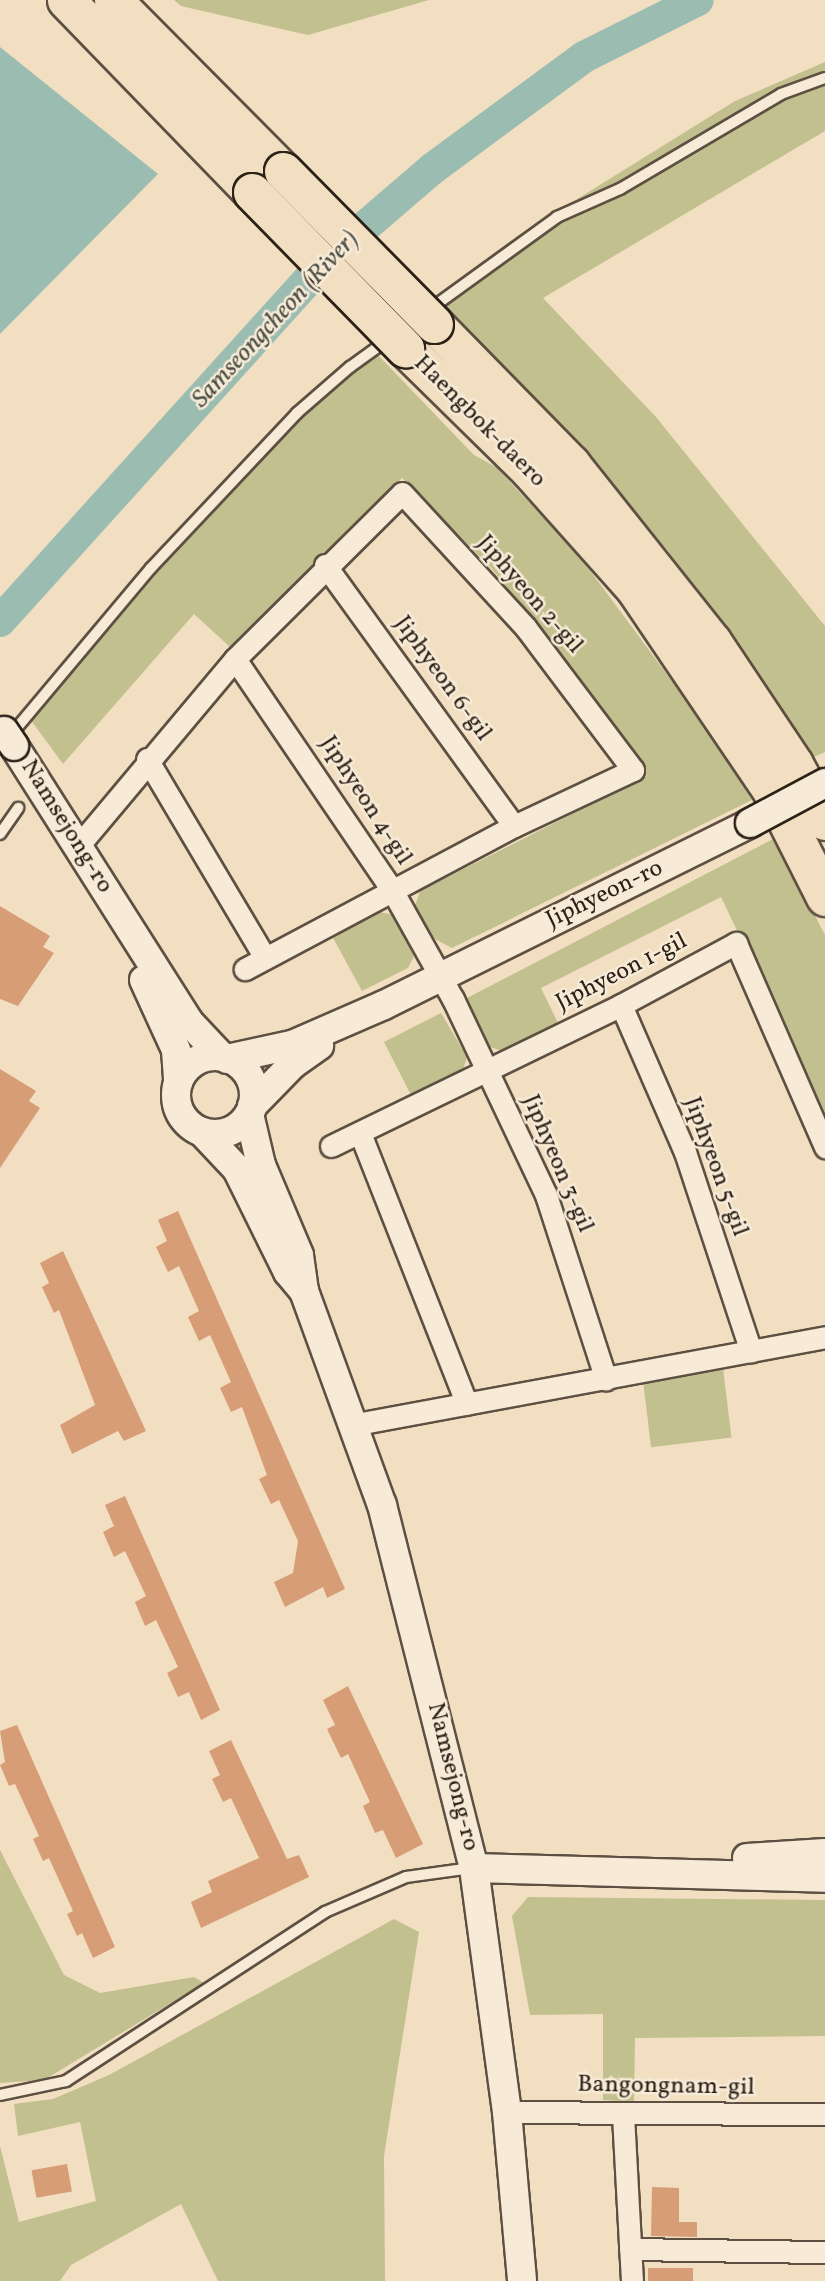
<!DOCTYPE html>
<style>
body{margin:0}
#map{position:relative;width:825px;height:2281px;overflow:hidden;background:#f2dfc1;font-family:Vollkorn,serif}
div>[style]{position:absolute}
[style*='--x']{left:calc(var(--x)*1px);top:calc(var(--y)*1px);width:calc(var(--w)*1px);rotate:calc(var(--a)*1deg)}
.green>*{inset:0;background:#c1c08e;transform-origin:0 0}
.water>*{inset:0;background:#9bbdb1}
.river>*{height:32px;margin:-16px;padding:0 16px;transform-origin:16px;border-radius:16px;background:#9bbdb1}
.building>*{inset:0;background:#d79d76;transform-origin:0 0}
.roads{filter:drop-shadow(2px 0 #5d5042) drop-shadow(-2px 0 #5d5042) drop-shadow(0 2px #5d5042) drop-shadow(0 -2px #5d5042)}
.lane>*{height:10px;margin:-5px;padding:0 5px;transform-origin:5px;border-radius:5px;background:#f7ead7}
.street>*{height:21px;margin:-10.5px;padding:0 10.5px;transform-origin:10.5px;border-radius:10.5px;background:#f7ead7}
.secondary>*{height:28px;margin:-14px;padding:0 14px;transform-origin:14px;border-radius:14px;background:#f7ead7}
.secondary>.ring{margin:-14px;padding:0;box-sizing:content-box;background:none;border:28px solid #f7ead7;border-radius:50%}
.highway>*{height:37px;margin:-18.5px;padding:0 18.5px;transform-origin:18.5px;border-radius:18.5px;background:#f2dfc1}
.bridges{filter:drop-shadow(2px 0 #2b2117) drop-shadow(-2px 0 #2b2117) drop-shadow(0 2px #2b2117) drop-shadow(0 -2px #2b2117)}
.secondary-bridge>*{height:28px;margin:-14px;padding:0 14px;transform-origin:14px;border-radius:14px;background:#f7ead7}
.highway-bridge>*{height:37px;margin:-18.5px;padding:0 18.5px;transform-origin:18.5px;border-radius:18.5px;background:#f2dfc1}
span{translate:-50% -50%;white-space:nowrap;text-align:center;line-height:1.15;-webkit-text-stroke:5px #f7ead7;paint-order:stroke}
.street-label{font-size:24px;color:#2b2117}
.water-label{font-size:26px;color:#4d5045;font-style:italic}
</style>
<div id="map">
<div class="green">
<i style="clip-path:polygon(174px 0,429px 0,308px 35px,181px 6px)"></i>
<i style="clip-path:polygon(825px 62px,825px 131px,543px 298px,656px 417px,825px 626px,825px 752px,812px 758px,669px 552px,435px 297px,516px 237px,735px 101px)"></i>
<i style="clip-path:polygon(376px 353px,474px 455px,496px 467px,580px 557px,709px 731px,752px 800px,452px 948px,435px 939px,415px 906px,420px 891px,647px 776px,574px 670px,491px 568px,402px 478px,230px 647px,194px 614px,63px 764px,30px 719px,145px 579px,311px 406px)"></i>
<i style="clip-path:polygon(775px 838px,825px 935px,825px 1115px,721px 897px,541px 988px,558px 1023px,502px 1051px,487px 1046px,465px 999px)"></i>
<i style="clip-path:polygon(379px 912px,394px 915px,414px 956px,408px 968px,362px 991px,332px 936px)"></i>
<i style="clip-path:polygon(441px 1013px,467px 1057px,463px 1070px,412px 1097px,384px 1042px)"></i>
<i style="left:723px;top:1368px;width:70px;height:81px;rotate:83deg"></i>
<i style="clip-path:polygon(0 1850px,64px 1975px,100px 1993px,194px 1977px,204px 1983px,44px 2080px,0 2083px)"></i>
<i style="clip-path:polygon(528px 1897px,825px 1900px,825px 2036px,635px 2038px,634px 2102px,603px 2100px,603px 2014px,530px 2015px,512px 1916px)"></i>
<i style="clip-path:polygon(394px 1919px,419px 1932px,384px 2156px,385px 2281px,218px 2281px,181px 2204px,71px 2265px,60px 2281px,0 2281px,0 2146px,19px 2222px,96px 2201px,80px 2122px,18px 2136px,14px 2104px,53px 2099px,109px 2075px)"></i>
</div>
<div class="water">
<i style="clip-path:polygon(0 47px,158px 174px,0 334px)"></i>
</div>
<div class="river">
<i style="--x:0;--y:621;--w:485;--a:-47.9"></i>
<i style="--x:325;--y:261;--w:141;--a:-40.7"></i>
<i style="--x:432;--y:169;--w:189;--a:-36.4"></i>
<i style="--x:584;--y:57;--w:127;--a:-26.6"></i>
</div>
<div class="building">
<i style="clip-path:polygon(0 906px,50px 936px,43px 947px,54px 953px,18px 1006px,0 999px)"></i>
<i style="clip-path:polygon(0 1069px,36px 1091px,29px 1101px,40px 1108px,0 1168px)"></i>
<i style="clip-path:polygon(178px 1211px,345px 1589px,327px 1598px,323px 1587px,285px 1607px,274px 1582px,293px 1573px,298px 1541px,279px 1500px,271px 1504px,259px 1479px,267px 1475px,242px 1407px,231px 1412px,220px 1388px,231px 1382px,210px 1335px,199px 1341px,188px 1317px,199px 1311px,179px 1266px,168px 1272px,156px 1247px,167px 1241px,158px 1220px)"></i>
<i style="clip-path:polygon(63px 1251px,146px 1431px,124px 1441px,118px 1431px,72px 1454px,60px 1425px,95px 1405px,59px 1310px,54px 1313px,42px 1287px,49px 1283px,40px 1263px)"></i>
<i style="clip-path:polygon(125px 1496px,220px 1710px,201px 1720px,189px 1692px,178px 1697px,167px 1673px,178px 1667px,156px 1620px,145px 1626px,135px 1602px,146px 1596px,125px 1551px,114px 1557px,103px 1532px,114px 1526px,105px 1505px)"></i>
<i style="clip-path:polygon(348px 1686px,423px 1844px,396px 1858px,383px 1830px,375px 1833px,363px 1806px,370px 1802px,348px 1754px,341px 1758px,327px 1729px,335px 1725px,323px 1700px)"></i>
<i style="clip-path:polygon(17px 1725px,115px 1947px,93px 1958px,82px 1933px,77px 1936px,67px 1914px,73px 1911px,49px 1858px,43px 1861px,33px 1839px,39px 1836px,15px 1784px,9px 1786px,0 1765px,5px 1762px,0 1731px)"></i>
<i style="clip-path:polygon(231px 1740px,287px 1859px,299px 1855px,309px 1877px,201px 1928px,191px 1902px,212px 1892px,208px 1881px,259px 1858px,231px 1798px,223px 1802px,212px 1779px,220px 1775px,209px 1751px)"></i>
<i style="left:67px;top:2164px;width:28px;height:36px;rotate:80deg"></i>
<i style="clip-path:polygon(652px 2187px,679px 2188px,679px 2222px,697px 2222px,697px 2237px,651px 2236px)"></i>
<i style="left:693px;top:2268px;width:13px;height:45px;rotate:90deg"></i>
</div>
<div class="roads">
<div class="lane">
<i style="--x:10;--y:736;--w:219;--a:-50"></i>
<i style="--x:151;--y:568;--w:213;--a:-46.7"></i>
<i style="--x:297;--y:413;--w:70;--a:-41"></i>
<i style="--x:350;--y:367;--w:256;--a:-35.9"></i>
<i style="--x:557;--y:217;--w:69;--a:-24"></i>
<i style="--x:620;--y:189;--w:187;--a:-30.5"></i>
<i style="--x:781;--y:94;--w:47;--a:-20"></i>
<i style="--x:0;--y:834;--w:32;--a:-55"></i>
<i style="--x:0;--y:2095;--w:67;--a:-12"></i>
<i style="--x:66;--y:2081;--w:309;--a:-33.1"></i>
<i style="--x:325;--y:1912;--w:88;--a:-23.4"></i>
<i style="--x:406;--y:1877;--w:66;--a:-7.9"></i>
</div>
<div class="street">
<i style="--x:325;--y:565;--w:322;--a:54.1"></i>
<i style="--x:235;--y:659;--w:279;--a:55.8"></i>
<i style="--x:392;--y:890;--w:125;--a:60.8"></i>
<i style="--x:453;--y:999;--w:217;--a:64.6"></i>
<i style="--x:546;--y:1195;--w:194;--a:72"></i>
<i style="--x:147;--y:759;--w:229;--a:59.3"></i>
<i style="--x:79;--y:845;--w:243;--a:-50"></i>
<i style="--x:235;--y:659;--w:235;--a:-44.8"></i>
<i style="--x:402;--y:493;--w:183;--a:47.4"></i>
<i style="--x:526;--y:628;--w:178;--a:53"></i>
<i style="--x:633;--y:770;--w:132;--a:154.8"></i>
<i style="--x:514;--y:826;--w:305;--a:152"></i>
<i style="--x:621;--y:1005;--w:160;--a:66.5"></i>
<i style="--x:685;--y:1152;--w:210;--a:71.7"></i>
<i style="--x:360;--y:1133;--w:291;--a:68.5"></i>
<i style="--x:331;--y:1146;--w:322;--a:-25.9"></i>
<i style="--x:621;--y:1005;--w:131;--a:-28.3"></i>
<i style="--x:736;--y:943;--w:223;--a:66.4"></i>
<i style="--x:357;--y:1424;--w:476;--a:-10.5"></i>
<i style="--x:507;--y:2112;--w:318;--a:0.4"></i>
<i style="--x:623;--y:2115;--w:166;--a:86.9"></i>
<i style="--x:630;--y:2249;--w:195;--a:0.9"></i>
</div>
<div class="secondary">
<i style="--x:14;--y:746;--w:328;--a:57.6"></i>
<i style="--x:190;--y:1023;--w:45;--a:46.8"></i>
<i style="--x:144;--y:980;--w:77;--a:65.4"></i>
<i style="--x:176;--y:1050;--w:32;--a:86"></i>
<i class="ring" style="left:176px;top:1056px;width:50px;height:50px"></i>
<i style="--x:227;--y:1059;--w:66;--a:-12.2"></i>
<i style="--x:292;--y:1045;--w:100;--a:-23.5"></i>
<i style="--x:384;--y:1005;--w:409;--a:-26.4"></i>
<i style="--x:252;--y:1106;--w:59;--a:-45.7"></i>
<i style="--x:293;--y:1064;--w:32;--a:-35"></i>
<i style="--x:202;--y:1132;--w:51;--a:46.6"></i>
<i style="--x:237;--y:1169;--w:115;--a:63.7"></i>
<i style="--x:288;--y:1272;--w:25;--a:50"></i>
<i style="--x:304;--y:1291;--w:36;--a:-98"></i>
<i style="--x:299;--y:1255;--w:98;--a:-112.9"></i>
<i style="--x:261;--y:1165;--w:52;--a:-103.2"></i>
<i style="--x:304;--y:1291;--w:228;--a:70"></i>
<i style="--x:382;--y:1505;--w:374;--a:75.8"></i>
<i style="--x:474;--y:1868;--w:246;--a:82.3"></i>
<i style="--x:507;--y:2112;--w:170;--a:84.9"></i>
<i style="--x:747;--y:1858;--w:78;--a:-3.7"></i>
<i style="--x:474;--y:1868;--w:351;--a:1.6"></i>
</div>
<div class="highway">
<i style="--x:66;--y:0;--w:267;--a:45.9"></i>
<i style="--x:113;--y:0;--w:241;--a:45.2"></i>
<i style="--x:434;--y:324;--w:196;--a:45.6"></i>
<i style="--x:571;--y:464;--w:226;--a:51.5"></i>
<i style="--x:712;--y:641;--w:148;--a:56.3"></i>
<i style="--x:794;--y:764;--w:65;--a:61.5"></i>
<i style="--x:405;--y:348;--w:175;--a:44.5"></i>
<i style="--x:530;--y:471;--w:158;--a:48.3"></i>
<i style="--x:635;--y:589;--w:243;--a:55.9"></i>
<i style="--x:771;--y:790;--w:120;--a:63.2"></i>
</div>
</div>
<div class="bridges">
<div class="secondary-bridge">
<i style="--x:4;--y:731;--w:18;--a:56"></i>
<i style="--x:750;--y:823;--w:85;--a:-28.1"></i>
</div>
<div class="highway-bridge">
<i style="--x:283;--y:171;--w:215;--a:45.4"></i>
<i style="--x:252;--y:192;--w:219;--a:45.6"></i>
</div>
</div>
<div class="street-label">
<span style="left:479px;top:422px;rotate:45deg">Haengbok-daero</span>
<span style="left:529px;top:595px;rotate:49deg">Jiphyeon 2-gil</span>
<span style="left:442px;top:679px;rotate:54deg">Jiphyeon 6-gil</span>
<span style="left:365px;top:801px;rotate:57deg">Jiphyeon 4-gil</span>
<span style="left:66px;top:827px;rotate:58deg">Namsejong-ro</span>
<span style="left:605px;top:895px;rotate:-26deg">Jiphyeon-ro</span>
<span style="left:622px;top:973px;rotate:-27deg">Jiphyeon 1-gil</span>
<span style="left:557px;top:1164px;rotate:67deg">Jiphyeon 3-gil</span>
<span style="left:715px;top:1167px;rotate:70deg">Jiphyeon 5-gil</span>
<span style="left:452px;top:1777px;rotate:76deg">Namsejong-ro</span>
<span style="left:666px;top:2087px;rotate:1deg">Bangongnam-gil</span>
</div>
<div class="water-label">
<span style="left:276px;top:320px;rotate:-47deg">Samseongcheon (River)</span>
</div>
</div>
